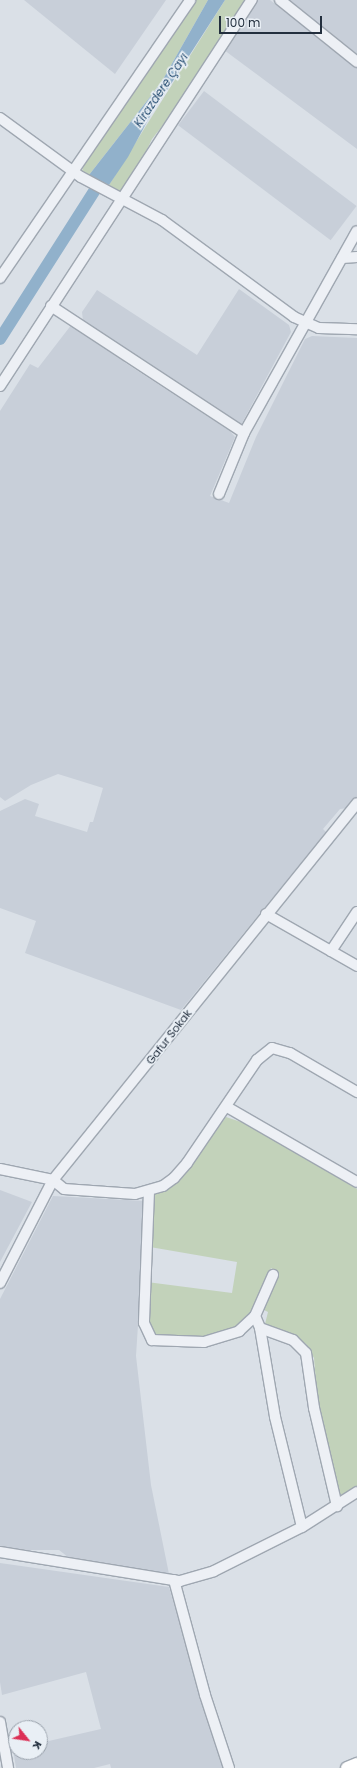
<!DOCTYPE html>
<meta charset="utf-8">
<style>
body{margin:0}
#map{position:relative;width:357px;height:1768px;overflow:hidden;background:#dae0e7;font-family:Poppins,sans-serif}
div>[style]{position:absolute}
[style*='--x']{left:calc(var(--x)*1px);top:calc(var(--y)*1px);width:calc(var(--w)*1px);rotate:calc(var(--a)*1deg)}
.built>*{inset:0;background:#c8cfd9;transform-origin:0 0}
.green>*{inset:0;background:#c2d2ba}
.water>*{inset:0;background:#91b1cb}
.river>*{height:12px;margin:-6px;padding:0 6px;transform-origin:6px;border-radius:6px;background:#91b1cb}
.roads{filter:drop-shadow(1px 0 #9fa7b1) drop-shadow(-1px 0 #9fa7b1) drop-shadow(0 1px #9fa7b1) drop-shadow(0 -1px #9fa7b1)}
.minor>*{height:10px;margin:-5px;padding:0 5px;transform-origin:5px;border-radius:5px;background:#edf0f5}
.major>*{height:12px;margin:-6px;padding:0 6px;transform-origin:6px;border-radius:6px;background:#fff}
span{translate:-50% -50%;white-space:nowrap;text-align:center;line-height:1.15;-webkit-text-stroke:3.5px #e9eff5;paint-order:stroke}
.street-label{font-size:11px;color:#232f3e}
.water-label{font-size:12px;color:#2a5175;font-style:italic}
.north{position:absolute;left:8px;top:1720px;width:40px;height:40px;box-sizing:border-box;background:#e9eff5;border:1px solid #9aa2ac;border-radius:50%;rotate:120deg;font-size:11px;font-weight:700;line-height:16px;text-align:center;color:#232f3e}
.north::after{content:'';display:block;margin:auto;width:14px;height:18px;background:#dc2f55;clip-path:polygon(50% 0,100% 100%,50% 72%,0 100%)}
.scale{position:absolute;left:219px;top:16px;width:103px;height:18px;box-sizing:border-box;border:2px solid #232f3e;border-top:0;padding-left:5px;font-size:12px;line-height:14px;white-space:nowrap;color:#232f3e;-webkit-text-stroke:3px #e9eff5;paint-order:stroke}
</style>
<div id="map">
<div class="built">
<i style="clip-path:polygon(24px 0,166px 0,115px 74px)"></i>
<i style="clip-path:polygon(256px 0,270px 0,357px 68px,357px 149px,224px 50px)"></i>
<i style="clip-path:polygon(289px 0,357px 0,357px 54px)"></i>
<i style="left:204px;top:91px;width:191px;height:43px;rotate:37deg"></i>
<i style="clip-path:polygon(239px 289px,289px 325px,291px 332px,241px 425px,83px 321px,82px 312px,97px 290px,197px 355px)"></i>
<i style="clip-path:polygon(72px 324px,125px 359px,124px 362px,230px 431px,235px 437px,210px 496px,229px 503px,256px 437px,305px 339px,312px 336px,357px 338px,357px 796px,348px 808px,340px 809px,323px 829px,326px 832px,181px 1010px,25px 953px,36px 921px,0 908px,0 811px,25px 799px,39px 804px,35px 816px,87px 832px,90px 822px,93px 822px,103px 788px,58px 774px,31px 785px,5px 801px,0 797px,0 411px,30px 364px,38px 368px)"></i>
<i style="clip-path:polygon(0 1190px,32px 1202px,0 1262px)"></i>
<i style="clip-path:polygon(53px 1196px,146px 1201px,136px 1356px,151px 1485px,169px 1574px,68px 1557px,59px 1550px,27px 1550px,0 1546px,0 1299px)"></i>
<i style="clip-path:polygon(0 1563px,169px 1587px,223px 1768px,111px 1768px,110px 1764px,94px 1768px,16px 1768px,13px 1749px,16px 1749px,16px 1752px,40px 1752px,40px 1743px,101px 1729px,86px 1672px,2px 1695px,0 1682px)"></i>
</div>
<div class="green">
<i style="clip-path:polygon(196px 0,208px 0,161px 83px,89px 175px,82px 172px,85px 160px)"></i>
<i style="clip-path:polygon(225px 0,246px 0,174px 111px,152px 139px,139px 166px,121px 192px,109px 185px)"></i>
<i style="clip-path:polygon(226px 1117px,247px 1124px,357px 1189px,357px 1486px,343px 1495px,340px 1494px,319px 1419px,314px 1358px,306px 1344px,265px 1324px,268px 1312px,262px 1309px,278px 1272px,271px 1268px,249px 1317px,239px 1327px,204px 1340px,157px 1340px,145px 1323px,147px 1282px,232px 1293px,237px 1262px,150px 1247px,153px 1193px,181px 1179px)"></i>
</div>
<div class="water">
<i style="clip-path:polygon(208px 0,225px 0,149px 118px,128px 157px,109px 185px,89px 175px,161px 83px)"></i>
</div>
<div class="river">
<i style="--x:0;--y:339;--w:177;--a:-57.5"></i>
</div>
<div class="roads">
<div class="minor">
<i style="--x:280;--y:0;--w:99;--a:38.8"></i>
<i style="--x:0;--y:118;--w:100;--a:36.1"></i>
<i style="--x:81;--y:177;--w:92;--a:28"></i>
<i style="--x:162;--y:220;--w:164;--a:36.3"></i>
<i style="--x:294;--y:317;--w:27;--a:24"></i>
<i style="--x:319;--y:328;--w:38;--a:2"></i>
<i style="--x:342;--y:258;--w:15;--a:-4"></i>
<i style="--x:0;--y:278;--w:337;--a:-55.6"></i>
<i style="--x:51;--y:306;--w:231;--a:33.3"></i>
<i style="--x:0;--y:386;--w:461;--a:-56.9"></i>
<i style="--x:219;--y:494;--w:66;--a:-67.7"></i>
<i style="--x:244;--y:433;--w:231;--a:-60.8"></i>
<i style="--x:266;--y:914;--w:105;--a:29.7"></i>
<i style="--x:331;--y:951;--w:47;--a:-56.3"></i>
<i style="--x:227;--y:1107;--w:150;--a:30"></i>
<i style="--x:0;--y:1169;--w:54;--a:11.7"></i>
<i style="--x:53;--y:1180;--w:14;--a:39"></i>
<i style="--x:64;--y:1189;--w:71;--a:4"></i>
<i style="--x:135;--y:1194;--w:29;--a:-16"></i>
<i style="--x:163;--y:1186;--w:14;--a:-36"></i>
<i style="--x:174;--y:1178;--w:20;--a:-49"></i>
<i style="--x:187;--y:1163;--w:125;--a:-55.8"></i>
<i style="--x:257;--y:1060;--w:19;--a:-39"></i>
<i style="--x:272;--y:1048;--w:19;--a:16"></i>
<i style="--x:290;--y:1053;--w:78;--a:30.2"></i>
<i style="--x:149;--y:1191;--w:132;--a:92.2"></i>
<i style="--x:144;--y:1323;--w:19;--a:65"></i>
<i style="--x:152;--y:1340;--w:52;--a:2.2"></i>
<i style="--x:204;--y:1342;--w:37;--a:-17"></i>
<i style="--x:239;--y:1331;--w:22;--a:-43"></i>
<i style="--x:255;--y:1316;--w:45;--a:-66.3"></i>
<i style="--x:0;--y:1283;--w:116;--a:-62.8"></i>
<i style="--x:53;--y:1180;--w:484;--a:-51.1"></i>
<i style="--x:255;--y:1316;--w:13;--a:67"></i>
<i style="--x:260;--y:1328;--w:90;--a:80.4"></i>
<i style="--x:275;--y:1417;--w:113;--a:76.2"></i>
<i style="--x:260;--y:1328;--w:35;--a:20"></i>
<i style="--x:293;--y:1340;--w:18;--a:45"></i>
<i style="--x:306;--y:1353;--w:56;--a:81.7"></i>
<i style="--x:314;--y:1408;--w:101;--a:76.8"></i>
<i style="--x:0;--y:1552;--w:182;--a:9.2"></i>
<i style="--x:180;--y:1581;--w:35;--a:-16"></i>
<i style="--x:214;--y:1571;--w:98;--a:-26.6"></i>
<i style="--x:302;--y:1527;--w:65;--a:-32.5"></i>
<i style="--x:174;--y:1580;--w:119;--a:74.9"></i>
<i style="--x:205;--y:1695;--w:77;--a:71.8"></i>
<i style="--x:0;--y:1722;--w:47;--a:80.1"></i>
</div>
<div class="major">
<i style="--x:347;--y:1768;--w:11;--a:-22"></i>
</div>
</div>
<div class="street-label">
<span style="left:169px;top:1037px;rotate:-52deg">Gafur Sokak</span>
</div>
<div class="water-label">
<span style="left:161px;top:90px;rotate:-56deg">Kirazdere Çayı</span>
</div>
<div class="north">K</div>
<div class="scale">100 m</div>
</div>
